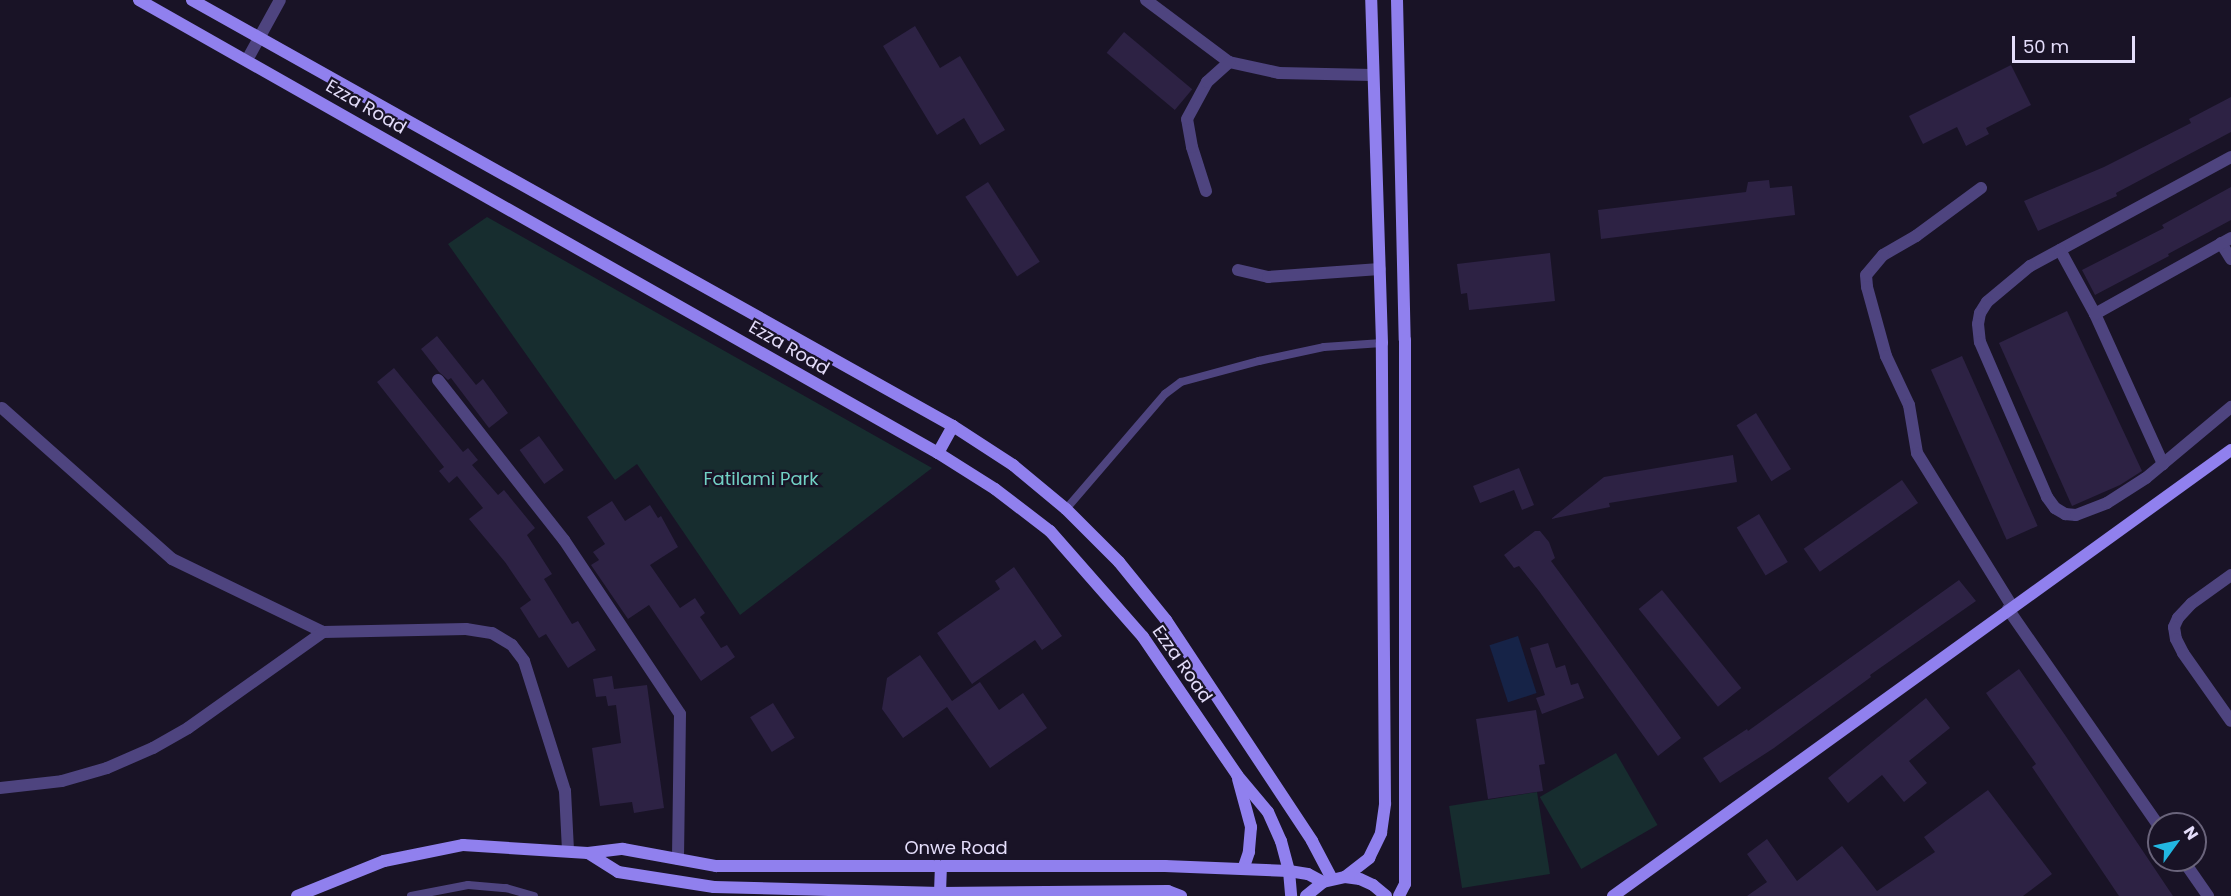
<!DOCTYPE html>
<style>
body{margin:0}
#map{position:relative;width:2231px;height:896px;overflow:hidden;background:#191326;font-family:Poppins,sans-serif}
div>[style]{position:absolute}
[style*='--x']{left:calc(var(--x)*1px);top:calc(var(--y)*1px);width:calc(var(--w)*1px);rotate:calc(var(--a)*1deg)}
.green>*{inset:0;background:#172d2f;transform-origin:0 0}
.water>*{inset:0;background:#162347;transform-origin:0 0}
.building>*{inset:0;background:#2d2244;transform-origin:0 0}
.lane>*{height:8px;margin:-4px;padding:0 4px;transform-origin:4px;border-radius:4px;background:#4e447f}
.street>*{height:12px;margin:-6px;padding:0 6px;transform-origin:6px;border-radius:6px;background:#4e447f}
.secondary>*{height:12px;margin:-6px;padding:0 6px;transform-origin:6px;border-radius:6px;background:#9080ee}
span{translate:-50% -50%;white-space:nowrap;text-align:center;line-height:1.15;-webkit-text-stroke:4.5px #191326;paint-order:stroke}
.street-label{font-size:18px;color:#e4ddfa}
.park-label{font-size:18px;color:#72d1c5}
.north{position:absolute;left:2147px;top:812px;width:60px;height:60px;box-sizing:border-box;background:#191326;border:2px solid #6a647b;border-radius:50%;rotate:57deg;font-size:16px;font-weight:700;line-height:24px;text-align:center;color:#e4ddfa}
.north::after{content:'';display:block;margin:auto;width:21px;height:27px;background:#22b7e1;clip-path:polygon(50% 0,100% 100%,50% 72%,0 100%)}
.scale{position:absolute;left:2012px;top:36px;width:123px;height:27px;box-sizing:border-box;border:3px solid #e4ddfa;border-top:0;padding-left:8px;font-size:18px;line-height:21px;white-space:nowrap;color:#e4ddfa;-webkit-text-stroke:4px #191326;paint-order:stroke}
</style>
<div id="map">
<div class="green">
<i style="clip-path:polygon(487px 217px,932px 468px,740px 615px,637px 464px,615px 480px,448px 244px)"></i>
<i style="left:1616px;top:753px;width:83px;height:88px;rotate:60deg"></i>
<i style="left:1537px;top:792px;width:83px;height:89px;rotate:81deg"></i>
</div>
<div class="water">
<i style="left:1518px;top:636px;width:60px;height:30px;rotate:72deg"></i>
</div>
<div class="building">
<i style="clip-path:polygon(915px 26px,940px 68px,960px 56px,1005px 130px,980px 145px,964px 118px,937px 135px,883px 46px)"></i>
<i style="left:1124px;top:32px;width:89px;height:27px;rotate:40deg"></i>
<i style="clip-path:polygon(2011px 65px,2031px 105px,1986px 128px,1989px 134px,1966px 146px,1957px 127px,1923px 144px,1909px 116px)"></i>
<i style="clip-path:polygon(2231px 97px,2231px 132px,2116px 193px,2117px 196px,2038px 231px,2024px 201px,2104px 167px,2191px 123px,2189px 119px)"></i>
<i style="clip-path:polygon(1769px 180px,1770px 188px,1792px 186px,1795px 215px,1601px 239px,1598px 210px,1746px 192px,1748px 182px)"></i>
<i style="left:988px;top:182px;width:95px;height:27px;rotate:57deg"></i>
<i style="clip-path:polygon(2231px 187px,2231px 220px,2168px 254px,2169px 256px,2095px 295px,2082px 270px,2164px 228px,2162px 225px)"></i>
<i style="clip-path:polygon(1550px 253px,1555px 301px,1469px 310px,1467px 293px,1461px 294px,1457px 264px)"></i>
<i style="clip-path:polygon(2067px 311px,2142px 471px,2120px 485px,2072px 506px,1999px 343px)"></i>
<i style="clip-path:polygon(437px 336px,476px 385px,483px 379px,508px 413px,489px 428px,451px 378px,448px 380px,439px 372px,421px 349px)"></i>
<i style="left:1962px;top:356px;width:186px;height:34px;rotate:66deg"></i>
<i style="clip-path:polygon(394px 368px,463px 452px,468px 448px,478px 460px,472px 465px,498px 495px,504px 490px,535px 528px,527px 535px,552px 574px,544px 579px,572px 624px,578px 621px,596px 650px,568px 668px,546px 634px,539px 638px,520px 608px,531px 600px,505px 562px,469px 519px,483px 508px,457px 476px,449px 483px,439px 471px,444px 467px,377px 382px)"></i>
<i style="left:1756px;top:413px;width:66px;height:23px;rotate:58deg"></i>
<i style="left:539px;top:436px;width:42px;height:24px;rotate:54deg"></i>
<i style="clip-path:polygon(1733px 455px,1737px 482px,1609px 503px,1610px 507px,1551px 519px,1604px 477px)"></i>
<i style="clip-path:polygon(1519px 468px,1534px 505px,1522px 510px,1514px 490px,1480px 503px,1473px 486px)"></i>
<i style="left:1902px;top:480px;width:28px;height:120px;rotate:55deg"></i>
<i style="clip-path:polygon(612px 501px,625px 521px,650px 505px,658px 518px,661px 516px,678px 547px,650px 565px,680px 608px,695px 598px,705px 613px,700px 617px,721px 648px,727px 645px,735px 657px,701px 681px,649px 605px,628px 619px,591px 565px,599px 560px,593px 552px,605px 544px,587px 517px)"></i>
<i style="left:1759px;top:514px;width:56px;height:26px;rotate:59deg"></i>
<i style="clip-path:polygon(1535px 531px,1540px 531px,1549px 542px,1555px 558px,1551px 561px,1681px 738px,1658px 756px,1539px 591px,1519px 566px,1514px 568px,1504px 555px)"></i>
<i style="clip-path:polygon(1014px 567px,1062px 636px,1042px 650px,1035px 640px,972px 684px,937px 633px,1000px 589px,995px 581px)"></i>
<i style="clip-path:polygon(1959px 580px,1976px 601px,1870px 675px,1871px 677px,1774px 748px,1720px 783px,1703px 758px,1747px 729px,1748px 731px)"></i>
<i style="left:1662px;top:590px;width:126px;height:30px;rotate:51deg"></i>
<i style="clip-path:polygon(1548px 643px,1556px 668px,1565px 665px,1571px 685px,1578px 683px,1584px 698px,1542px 714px,1536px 698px,1545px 695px,1530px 648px)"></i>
<i style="clip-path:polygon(920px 655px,952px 701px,980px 682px,999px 710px,1023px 693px,1047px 728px,990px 768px,947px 707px,903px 738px,882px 709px,887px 678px)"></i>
<i style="clip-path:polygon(2019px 669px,2065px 735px,2173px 896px,2119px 896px,2032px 767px,2036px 764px,1986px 693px)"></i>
<i style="clip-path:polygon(612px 676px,614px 689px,647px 685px,664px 808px,634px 813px,632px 802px,600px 806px,592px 748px,621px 743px,616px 705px,608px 706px,606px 696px,596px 697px,593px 679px)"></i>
<i style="clip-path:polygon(1926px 698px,1950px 728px,1909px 761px,1927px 783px,1904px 802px,1882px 775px,1848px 803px,1828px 778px)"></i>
<i style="left:773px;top:703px;width:41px;height:27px;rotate:58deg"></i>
<i style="clip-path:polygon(1536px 710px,1545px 764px,1539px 765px,1543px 791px,1488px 799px,1476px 719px)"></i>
<i style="clip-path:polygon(1988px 790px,2052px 874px,2023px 896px,1747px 896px,1767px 882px,1747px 854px,1767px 839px,1797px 881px,1842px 846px,1877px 891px,1935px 852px,1924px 837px)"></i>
</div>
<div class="lane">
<i style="--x:1066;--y:509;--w:152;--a:-49.3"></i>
<i style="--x:1165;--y:394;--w:20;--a:-37"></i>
<i style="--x:1181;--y:382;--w:81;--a:-15.1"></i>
<i style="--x:1259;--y:361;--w:66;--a:-12.2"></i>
<i style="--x:1324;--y:347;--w:58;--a:-3.9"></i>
<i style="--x:411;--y:896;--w:58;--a:-10.9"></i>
<i style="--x:468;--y:885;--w:38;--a:5"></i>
<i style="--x:506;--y:888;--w:29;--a:16"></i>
</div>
<div class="street">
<i style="--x:1146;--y:0;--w:104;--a:36.8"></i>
<i style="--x:1229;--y:62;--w:51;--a:12.4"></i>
<i style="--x:1279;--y:73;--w:93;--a:1.2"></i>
<i style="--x:247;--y:60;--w:68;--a:-61.2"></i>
<i style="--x:2231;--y:157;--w:229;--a:151.5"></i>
<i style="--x:2030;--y:266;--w:56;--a:140.1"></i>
<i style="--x:1987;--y:302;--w:13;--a:122"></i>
<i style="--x:1980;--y:313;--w:11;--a:100"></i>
<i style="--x:1978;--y:324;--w:18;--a:84"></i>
<i style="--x:1980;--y:342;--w:169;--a:66.6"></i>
<i style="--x:2047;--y:497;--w:14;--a:54"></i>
<i style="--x:2055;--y:508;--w:12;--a:31"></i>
<i style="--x:2065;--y:514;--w:11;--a:5"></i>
<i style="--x:2076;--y:515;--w:33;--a:-21"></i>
<i style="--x:2107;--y:503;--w:46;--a:-32.7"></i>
<i style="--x:2146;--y:478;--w:111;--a:-39.9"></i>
<i style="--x:1981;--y:188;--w:81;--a:143.6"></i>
<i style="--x:1916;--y:236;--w:38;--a:150"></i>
<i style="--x:1883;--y:255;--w:26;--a:130"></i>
<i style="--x:1866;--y:275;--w:12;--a:85"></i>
<i style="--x:1867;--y:287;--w:72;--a:74.6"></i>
<i style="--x:1886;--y:356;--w:54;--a:64.9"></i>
<i style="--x:1909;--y:405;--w:49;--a:80.5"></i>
<i style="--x:1917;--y:453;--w:180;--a:58.2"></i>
<i style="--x:1206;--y:191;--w:46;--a:-107.7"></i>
<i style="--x:1192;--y:147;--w:28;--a:-100"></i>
<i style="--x:1187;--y:119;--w:42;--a:-61.6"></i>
<i style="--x:1207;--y:82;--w:30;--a:-42"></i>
<i style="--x:2221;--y:243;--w:19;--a:58"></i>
<i style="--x:2060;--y:250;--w:73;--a:61.3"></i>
<i style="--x:2095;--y:314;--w:165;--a:65.6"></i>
<i style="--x:1238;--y:270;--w:31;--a:13"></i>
<i style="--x:1268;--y:277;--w:112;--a:-4.1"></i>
<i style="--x:2095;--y:314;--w:156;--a:-29.2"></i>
<i style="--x:438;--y:380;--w:204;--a:51.8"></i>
<i style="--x:564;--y:540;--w:209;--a:56.3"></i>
<i style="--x:680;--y:714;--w:145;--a:90.8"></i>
<i style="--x:2;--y:408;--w:227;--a:41.6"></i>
<i style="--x:172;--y:559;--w:168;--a:25.8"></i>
<i style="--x:323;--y:632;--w:143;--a:-1.2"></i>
<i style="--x:466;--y:629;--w:26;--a:9"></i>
<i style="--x:492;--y:633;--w:23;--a:31"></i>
<i style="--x:512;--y:645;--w:20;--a:53"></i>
<i style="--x:524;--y:661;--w:136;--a:72.5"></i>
<i style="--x:565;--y:791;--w:59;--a:87.1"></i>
<i style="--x:2231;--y:575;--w:49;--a:144.1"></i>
<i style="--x:2191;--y:604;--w:19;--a:133"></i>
<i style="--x:2178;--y:618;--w:10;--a:114"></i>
<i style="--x:2174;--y:627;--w:12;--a:81"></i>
<i style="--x:2176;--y:639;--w:16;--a:63"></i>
<i style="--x:2183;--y:653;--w:83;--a:54.8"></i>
<i style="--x:2008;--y:609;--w:264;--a:55.2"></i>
<i style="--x:0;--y:788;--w:62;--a:-6.4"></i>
<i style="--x:62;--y:781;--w:47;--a:-16.1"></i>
<i style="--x:107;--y:768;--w:50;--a:-23.5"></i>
<i style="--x:153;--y:748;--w:40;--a:-29.7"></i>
<i style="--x:188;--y:728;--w:166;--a:-35.4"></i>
<i style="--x:2183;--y:860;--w:44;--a:55.2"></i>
</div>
<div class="secondary">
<i style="--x:139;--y:0;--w:918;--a:29.55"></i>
<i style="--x:938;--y:453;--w:67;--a:32.3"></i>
<i style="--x:995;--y:489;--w:69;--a:37.4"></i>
<i style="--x:1050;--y:531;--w:141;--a:48.7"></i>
<i style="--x:1143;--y:637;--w:167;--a:55.7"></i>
<i style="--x:1237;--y:775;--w:48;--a:50"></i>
<i style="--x:1268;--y:812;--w:32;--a:66"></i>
<i style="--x:1281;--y:841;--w:31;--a:75"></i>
<i style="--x:1289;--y:871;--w:25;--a:85"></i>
<i style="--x:192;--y:0;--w:872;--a:29.24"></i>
<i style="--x:953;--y:426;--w:72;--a:33"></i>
<i style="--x:1013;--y:465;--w:69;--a:39.7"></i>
<i style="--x:1066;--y:509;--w:75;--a:45"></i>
<i style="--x:1119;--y:562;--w:75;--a:51"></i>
<i style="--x:1166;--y:620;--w:265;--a:56.5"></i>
<i style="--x:1312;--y:841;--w:43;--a:62.2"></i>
<i style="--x:1397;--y:0;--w:340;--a:88.7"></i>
<i style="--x:1405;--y:340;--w:544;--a:90"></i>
<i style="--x:1405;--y:884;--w:13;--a:117"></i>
<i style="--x:938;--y:453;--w:31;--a:-61"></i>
<i style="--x:1238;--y:779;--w:50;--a:74.8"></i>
<i style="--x:1251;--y:827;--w:25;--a:95"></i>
<i style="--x:1249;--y:852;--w:18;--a:109"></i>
<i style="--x:588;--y:853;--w:36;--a:32"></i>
<i style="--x:618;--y:872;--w:97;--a:8.9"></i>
<i style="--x:714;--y:887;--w:226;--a:1.5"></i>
<i style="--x:940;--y:893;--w:228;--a:-0.5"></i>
<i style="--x:1168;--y:891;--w:14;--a:21"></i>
<i style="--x:1345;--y:877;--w:31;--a:-38"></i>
<i style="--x:1369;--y:858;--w:28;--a:-64"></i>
<i style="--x:1381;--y:833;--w:30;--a:-82"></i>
<i style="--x:1385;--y:803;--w:460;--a:-90.4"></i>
<i style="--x:1382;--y:343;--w:343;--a:-91.8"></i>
<i style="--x:940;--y:893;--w:26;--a:-88"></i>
<i style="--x:297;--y:896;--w:94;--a:-21.9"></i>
<i style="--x:384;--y:861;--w:81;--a:-11.4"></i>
<i style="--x:463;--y:845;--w:125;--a:3.7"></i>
<i style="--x:588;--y:853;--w:35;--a:-7"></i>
<i style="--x:623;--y:849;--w:95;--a:10.4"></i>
<i style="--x:716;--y:866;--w:449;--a:0"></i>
<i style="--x:1165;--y:866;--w:124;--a:2.3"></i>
<i style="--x:1289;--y:871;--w:19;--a:9"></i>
<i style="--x:1308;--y:874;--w:17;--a:28"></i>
<i style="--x:1306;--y:896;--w:22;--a:-39"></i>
<i style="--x:1323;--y:882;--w:23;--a:-13"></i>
<i style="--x:1345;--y:877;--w:15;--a:8"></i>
<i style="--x:1360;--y:879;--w:14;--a:25"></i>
<i style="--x:1373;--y:885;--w:17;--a:40"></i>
<i style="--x:1613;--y:896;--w:762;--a:-35.82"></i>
</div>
<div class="street-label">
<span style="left:366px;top:107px;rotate:30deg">Ezza Road</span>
<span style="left:789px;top:348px;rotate:30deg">Ezza Road</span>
<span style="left:1182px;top:664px;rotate:55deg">Ezza Road</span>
<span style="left:956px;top:848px">Onwe Road</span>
</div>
<div class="park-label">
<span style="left:761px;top:479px">Fatilami Park</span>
</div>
<div class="north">N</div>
<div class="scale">50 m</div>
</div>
